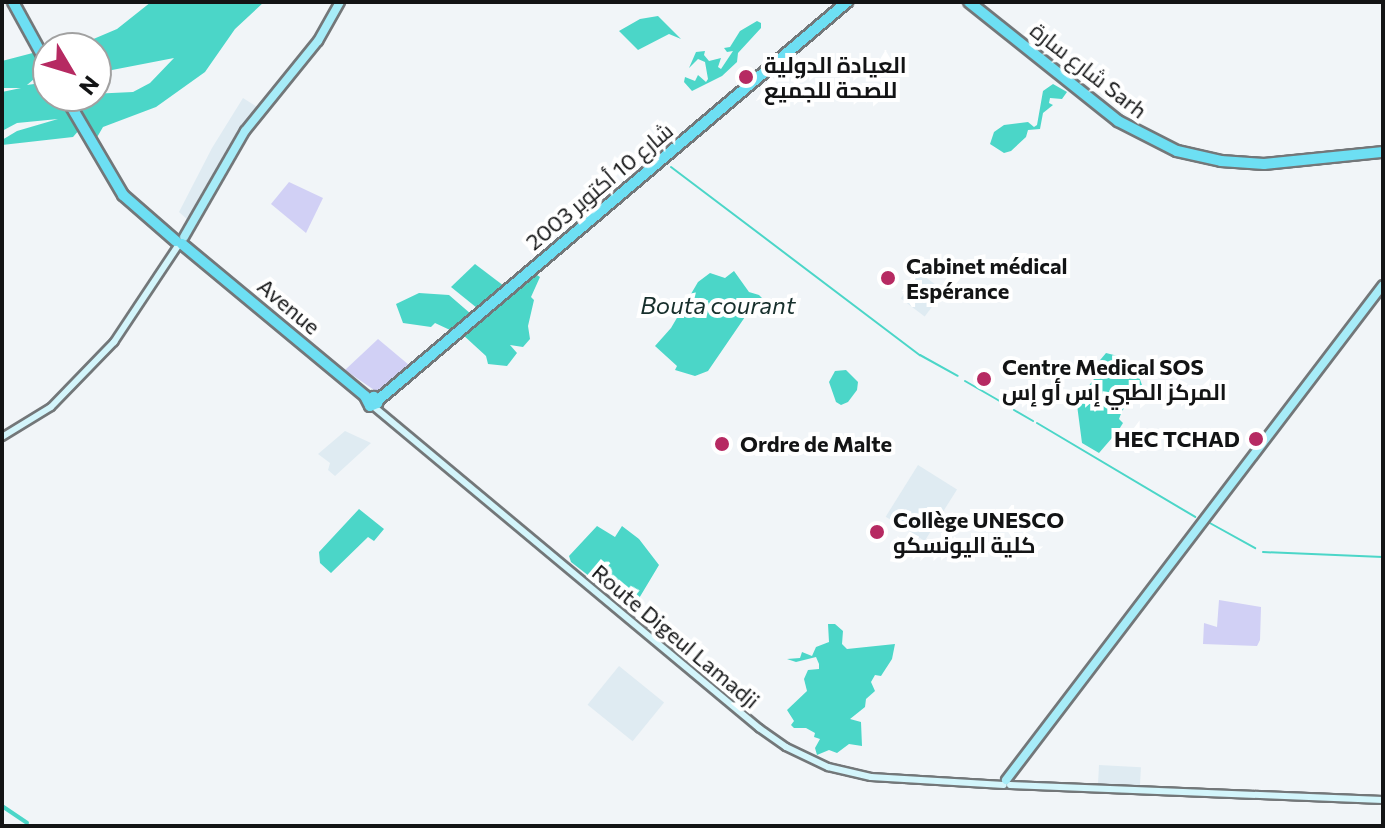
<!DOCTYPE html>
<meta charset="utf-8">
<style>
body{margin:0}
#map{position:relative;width:1385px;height:828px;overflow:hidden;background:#f1f5f8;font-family:Commissioner,Cairo,sans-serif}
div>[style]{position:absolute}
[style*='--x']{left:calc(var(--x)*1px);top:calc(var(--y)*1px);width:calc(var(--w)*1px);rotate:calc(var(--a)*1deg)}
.built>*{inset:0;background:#dfebf2;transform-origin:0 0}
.green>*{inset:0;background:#d1d0f5}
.water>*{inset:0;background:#4bd6c8}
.stream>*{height:2px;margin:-1px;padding:0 1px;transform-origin:1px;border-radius:1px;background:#4bd6c8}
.canal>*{height:4px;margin:-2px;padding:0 2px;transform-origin:2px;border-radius:2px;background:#4bd6c8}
.roads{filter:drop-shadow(2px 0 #737779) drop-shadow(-2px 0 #737779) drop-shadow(0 2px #737779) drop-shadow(0 -2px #737779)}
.secondary>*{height:6px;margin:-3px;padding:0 3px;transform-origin:3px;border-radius:3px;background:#d3f5fb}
.primary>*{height:8px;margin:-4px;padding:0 4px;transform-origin:4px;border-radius:4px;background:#a7ecf8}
.highway>*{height:10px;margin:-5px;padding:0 5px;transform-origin:5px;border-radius:5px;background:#6ddff3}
.dots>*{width:22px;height:22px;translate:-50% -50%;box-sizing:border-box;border:4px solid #fff;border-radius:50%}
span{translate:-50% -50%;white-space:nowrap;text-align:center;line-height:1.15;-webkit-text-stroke:8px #fff;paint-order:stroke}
.poi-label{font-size:22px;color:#131415;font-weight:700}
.left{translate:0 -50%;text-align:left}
.right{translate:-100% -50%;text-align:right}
.street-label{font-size:22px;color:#131415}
.water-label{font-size:24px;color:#172f2c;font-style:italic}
.frame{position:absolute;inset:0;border:4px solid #131415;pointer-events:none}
.north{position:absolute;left:32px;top:32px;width:80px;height:80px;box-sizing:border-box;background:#fff;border:2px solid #a1a1a1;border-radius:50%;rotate:128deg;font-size:22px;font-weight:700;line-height:32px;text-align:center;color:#131415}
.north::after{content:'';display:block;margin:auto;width:28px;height:36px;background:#b62a62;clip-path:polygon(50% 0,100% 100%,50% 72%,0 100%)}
</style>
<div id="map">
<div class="built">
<i style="clip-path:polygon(243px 98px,257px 107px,236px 138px,189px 221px,179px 212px,212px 148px)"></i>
<i style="left:920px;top:273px;width:30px;height:32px;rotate:37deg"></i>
<i style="clip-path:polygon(345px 431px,371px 443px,335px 476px,328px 470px,330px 463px,318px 454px)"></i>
<i style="left:918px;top:465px;width:46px;height:61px;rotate:32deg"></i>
<i style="left:619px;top:666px;width:58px;height:50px;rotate:39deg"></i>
<i style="left:1099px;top:765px;width:42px;height:19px;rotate:3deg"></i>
</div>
<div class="green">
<i style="clip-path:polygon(289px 182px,323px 198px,306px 233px,271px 204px)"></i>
<i style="clip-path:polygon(378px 339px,409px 365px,377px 392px,345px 370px)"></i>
<i style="clip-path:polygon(1219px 600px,1261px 607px,1260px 640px,1257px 646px,1203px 644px,1204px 623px,1217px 627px)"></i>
</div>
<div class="water">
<i style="clip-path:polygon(151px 2px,264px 2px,235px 29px,205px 72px,156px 107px,103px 127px,96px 139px,80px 129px,73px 137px,2px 145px,2px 140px,17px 131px,58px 119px,17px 123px,2px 131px,2px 92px,21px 88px,2px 88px,2px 61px,48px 49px,48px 77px,34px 79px,27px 85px,48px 82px,48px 96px,133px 92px,150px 83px,174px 58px,112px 70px,96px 79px,96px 48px,62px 48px,84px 43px,117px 29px)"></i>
<i style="clip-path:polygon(658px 16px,681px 39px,669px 34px,638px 50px,619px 31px,640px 19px)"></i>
<i style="clip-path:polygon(757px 21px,761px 23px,761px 28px,738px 53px,737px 62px,722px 76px,692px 91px,684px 82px,685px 77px,695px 81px,698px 75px,706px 82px,708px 79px,705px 62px,698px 59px,689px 68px,696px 52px,705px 51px,704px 55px,709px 61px,721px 58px,718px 67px,721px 69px,733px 51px,727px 52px,724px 48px,730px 47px,740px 31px)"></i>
<i style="clip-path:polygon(1053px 84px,1067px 92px,1062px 99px,1050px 98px,1049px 103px,1053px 105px,1043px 113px,1040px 129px,1028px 130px,1026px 137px,1011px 151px,1004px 153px,990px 144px,994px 132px,1004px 125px,1028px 122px,1034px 127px,1037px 125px,1043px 91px)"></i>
<i style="clip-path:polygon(475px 264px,504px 286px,477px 308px,451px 287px)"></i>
<i style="clip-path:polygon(734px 271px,749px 292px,759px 295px,766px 302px,755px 313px,747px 314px,708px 371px,695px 376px,675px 370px,677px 366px,655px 346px,671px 328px,698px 282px,710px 273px,725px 278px)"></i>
<i style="clip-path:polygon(534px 273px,540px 277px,531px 297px,534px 300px,528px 326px,530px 339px,523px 347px,510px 345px,517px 353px,507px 366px,488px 364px,486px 356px,462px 334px)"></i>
<i style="clip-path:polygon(419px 293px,449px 295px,471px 314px,450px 330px,435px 323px,431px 327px,403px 323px,396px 304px)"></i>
<i style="clip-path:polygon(1106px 353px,1118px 356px,1136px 368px,1142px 385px,1122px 411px,1119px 419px,1123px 423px,1118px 431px,1099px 453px,1082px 443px,1077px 405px,1089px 394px,1088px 387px,1094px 379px,1084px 374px,1085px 369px,1090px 372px)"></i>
<i style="clip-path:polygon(846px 370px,858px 382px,857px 390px,848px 402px,841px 405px,836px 402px,829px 382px,835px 371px)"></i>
<i style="clip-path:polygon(359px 509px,384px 529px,374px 541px,368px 537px,331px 573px,320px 563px,319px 552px)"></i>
<i style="clip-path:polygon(597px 526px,615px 537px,622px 526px,639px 539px,659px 565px,638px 600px,625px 604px,571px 562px,569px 556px)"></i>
<i style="clip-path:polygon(828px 624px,835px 624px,843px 631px,842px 644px,847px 649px,895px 644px,892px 659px,881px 676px,875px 675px,871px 682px,875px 691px,866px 699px,865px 707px,850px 719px,861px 722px,862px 746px,849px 744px,837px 753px,829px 750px,817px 755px,815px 748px,820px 739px,814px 737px,815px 733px,806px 728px,794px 728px,791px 725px,794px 721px,787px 710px,807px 691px,804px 679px,808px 670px,819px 669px,819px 664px,816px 657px,796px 662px,787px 659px,800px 658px,802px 652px,812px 656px,816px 647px,829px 642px)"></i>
</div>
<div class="stream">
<i style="--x:671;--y:167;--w:312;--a:37.1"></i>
<i style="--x:920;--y:355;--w:43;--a:28.9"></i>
<i style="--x:965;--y:381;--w:52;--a:30"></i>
<i style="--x:1014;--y:410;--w:22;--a:30"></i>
<i style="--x:1037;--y:423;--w:184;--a:30.7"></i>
<i style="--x:1208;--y:522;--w:54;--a:29"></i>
<i style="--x:1263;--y:552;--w:120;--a:2.4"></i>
</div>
<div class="canal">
<i style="--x:2;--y:806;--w:30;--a:34"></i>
</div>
<div class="roads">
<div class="secondary">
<i style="--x:373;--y:406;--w:503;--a:39.83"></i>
<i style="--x:759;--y:728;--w:33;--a:35"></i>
<i style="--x:786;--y:747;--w:47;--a:25.5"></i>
<i style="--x:828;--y:767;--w:44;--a:13.1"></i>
<i style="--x:871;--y:777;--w:133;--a:3.4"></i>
<i style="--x:2;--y:437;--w:57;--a:-31.5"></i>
<i style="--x:51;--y:407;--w:91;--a:-45.9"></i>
<i style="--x:114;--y:342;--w:118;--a:-56.4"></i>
<i style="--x:1010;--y:785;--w:373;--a:2.3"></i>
</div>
<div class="primary">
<i style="--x:184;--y:237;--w:122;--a:-60.1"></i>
<i style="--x:245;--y:131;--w:116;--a:-51"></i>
<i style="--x:318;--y:41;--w:45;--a:-60.6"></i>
<i style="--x:1006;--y:780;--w:622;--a:-52.71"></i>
</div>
<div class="highway">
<i style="--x:13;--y:2;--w:73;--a:61.3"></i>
<i style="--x:969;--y:2;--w:191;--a:38.6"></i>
<i style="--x:1118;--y:121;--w:66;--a:27"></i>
<i style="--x:1177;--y:151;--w:45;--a:12.8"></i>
<i style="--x:1221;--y:161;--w:43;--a:4"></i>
<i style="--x:1264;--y:164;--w:120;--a:-5.8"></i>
<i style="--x:65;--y:96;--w:115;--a:59.6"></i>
<i style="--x:123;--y:195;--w:70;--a:41"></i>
<i style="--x:182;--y:244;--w:238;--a:39.7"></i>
<i style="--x:365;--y:396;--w:11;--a:63"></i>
<i style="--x:370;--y:406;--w:8;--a:-23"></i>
<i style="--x:377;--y:403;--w:7;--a:-117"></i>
<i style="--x:374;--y:397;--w:7;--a:153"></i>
<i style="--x:377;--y:401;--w:617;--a:-40.33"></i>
</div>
</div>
<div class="dots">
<i style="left:746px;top:77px;background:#b62a62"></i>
<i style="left:888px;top:278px;background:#b62a62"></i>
<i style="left:984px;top:379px;background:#b62a62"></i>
<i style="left:1256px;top:439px;background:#b62a62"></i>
<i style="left:722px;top:444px;background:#b62a62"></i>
<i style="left:877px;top:532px;background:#b62a62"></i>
</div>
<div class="poi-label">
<span class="left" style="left:764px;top:77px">العيادة الدولية<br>للصحة للجميع</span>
<span class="left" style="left:906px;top:278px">Cabinet médical<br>Espérance</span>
<span class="left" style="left:1002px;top:379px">Centre Medical SOS<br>المركز الطبي إس أو إس</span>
<span class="right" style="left:1240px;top:439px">HEC TCHAD</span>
<span class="left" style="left:740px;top:444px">Ordre de Malte</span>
<span class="left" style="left:893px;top:532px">Collège UNESCO<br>كلية اليونسكو</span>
</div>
<div class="street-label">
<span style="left:1089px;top:70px;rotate:38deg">شارع سارة Sarh</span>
<span style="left:599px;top:186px;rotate:-40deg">شارع 10 أكتوبر 2003</span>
<span style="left:289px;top:306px;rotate:40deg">Avenue</span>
<span style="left:676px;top:636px;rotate:40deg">Route Digeul Lamadji</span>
</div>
<div class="water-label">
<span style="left:718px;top:305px">Bouta courant</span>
</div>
<div class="frame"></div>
<div class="north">N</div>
</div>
